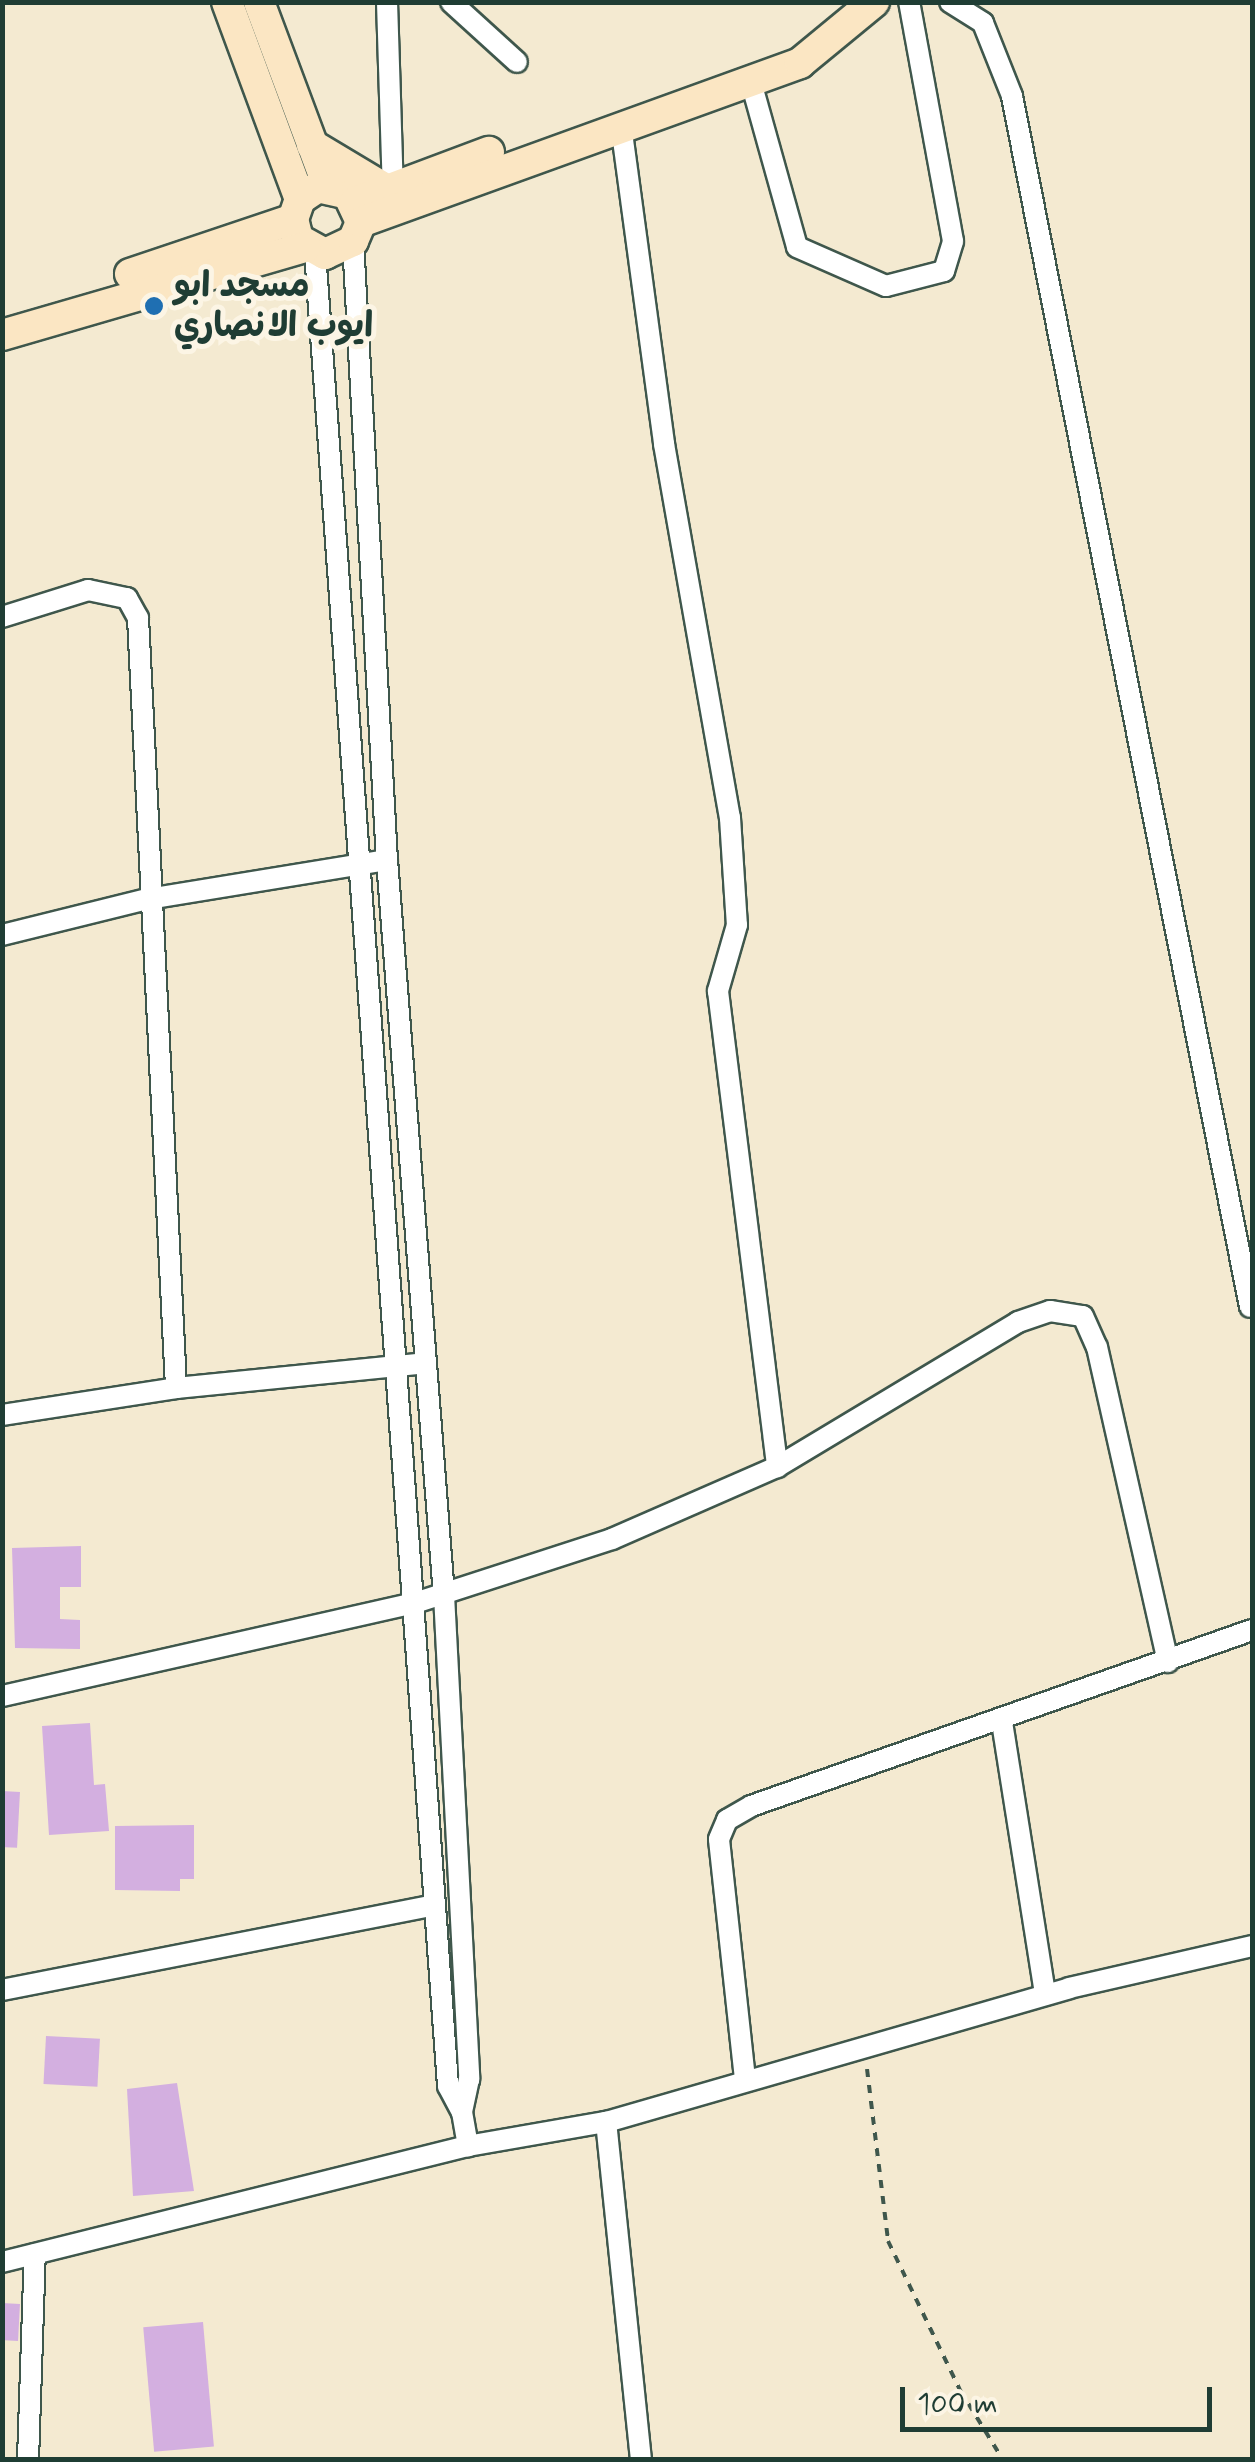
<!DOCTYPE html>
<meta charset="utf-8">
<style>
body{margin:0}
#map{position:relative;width:1255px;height:2462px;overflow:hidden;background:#f4ead1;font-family:Mynerve,"Playpen Sans Arabic",sans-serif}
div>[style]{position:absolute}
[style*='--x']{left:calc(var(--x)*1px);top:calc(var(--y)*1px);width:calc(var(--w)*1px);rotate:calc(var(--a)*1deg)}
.building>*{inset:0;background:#d3afe0;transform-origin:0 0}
.path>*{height:4px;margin-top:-2px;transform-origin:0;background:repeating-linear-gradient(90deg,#3f574c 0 8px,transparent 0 16px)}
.roads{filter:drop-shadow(2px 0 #3f574c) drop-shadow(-2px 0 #3f574c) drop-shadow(0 2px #3f574c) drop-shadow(0 -2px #3f574c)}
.street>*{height:20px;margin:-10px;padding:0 10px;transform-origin:10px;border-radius:10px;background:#fff}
.secondary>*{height:30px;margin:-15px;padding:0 15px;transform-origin:15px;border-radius:15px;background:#fbe6c3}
.dots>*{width:28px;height:28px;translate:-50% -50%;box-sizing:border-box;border:5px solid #fcf5e5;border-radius:50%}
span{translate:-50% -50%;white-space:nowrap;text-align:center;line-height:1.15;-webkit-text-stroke:10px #fcf5e5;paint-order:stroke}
.poi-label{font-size:35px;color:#1f3d34;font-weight:700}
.left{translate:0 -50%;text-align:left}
.frame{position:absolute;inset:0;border:5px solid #1f3d34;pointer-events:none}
.scale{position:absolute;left:900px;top:2387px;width:312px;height:45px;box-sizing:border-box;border:5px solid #1f3d34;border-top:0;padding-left:12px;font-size:30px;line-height:35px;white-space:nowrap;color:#1f3d34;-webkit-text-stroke:8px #fcf5e5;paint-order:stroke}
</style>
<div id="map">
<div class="building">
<i style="clip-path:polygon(81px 1546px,81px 1587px,60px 1587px,60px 1619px,80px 1620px,80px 1649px,15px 1648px,12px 1548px)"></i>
<i style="clip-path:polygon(90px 1723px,94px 1785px,105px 1784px,109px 1831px,49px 1835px,42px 1726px)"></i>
<i style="left:2px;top:1791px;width:18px;height:56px;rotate:3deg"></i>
<i style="clip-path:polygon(194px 1825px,194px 1879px,180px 1879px,180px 1891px,115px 1890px,115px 1826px)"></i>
<i style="left:46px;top:2036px;width:54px;height:48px;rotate:3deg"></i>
<i style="clip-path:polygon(177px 2083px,194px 2191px,133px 2196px,127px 2089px)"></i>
<i style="left:2px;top:2303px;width:18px;height:37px;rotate:3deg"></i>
<i style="left:203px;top:2322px;width:125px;height:60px;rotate:85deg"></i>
</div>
<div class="path">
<i style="--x:867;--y:2069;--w:173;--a:83"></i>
<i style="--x:888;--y:2241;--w:165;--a:64.2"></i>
<i style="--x:960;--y:2390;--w:82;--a:58.4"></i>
</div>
<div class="roads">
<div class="street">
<i style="--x:387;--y:2;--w:196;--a:88.2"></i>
<i style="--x:451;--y:2;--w:89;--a:42.3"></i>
<i style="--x:950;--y:2;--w:39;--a:32"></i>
<i style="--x:983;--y:23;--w:79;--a:68.3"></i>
<i style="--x:1012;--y:96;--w:1234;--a:78.88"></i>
<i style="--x:751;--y:82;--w:171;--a:74.4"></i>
<i style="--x:797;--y:247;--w:97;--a:23.7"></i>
<i style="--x:886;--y:286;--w:60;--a:-14.5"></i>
<i style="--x:944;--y:271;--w:31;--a:-73"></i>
<i style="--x:953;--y:241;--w:243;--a:-100.4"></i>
<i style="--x:621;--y:125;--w:322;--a:82.3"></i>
<i style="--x:664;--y:444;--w:380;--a:80"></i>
<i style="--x:730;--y:818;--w:107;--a:86.3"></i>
<i style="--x:737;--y:925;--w:69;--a:106.1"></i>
<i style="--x:718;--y:991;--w:480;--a:82.9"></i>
<i style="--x:353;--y:241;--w:620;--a:86.86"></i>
<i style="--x:387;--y:860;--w:737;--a:85.57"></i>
<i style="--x:444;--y:1595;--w:485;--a:87"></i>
<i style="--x:469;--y:2079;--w:34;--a:102"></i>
<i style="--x:315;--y:252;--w:1839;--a:85.85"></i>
<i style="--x:448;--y:2086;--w:30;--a:62"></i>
<i style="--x:462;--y:2112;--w:35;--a:80"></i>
<i style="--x:2;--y:617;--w:90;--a:-17.4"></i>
<i style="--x:88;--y:590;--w:40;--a:12"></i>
<i style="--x:127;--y:598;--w:23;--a:61"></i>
<i style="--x:138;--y:618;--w:771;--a:87.17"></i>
<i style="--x:2;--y:935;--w:150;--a:-13.9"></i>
<i style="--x:148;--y:899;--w:242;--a:-9.3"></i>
<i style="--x:2;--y:1415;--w:176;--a:-8.8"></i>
<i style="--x:176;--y:1388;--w:250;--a:-5.7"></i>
<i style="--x:2;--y:1696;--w:423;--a:-12.7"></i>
<i style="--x:415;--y:1603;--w:207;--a:-18"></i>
<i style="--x:612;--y:1539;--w:180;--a:-23.6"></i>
<i style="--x:777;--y:1467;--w:281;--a:-31"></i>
<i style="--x:1018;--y:1322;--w:34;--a:-19"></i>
<i style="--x:1050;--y:1311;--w:33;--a:9"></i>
<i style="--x:1083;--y:1316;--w:34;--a:66"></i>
<i style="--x:1097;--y:1347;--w:323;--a:77.3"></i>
<i style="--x:1002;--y:1722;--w:276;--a:81"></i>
<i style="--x:2;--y:1990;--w:440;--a:-11.1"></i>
<i style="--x:745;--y:2079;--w:241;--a:-96.2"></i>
<i style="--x:719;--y:1839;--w:21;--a:-67"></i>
<i style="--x:727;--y:1820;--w:28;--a:-30"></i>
<i style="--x:751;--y:1806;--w:531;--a:-19.36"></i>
<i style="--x:2;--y:2262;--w:480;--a:-14"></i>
<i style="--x:468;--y:2146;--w:140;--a:-9.9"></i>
<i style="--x:28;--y:2460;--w:206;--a:-88.1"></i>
<i style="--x:641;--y:2460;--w:340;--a:-95.9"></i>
<i style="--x:606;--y:2122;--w:482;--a:-16.1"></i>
<i style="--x:1069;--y:1988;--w:188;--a:-12.9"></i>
</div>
<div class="secondary">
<i style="--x:227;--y:2;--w:210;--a:69.7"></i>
<i style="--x:300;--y:199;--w:21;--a:109"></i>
<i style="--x:293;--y:219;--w:21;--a:76"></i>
<i style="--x:298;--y:239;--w:31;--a:29"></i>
<i style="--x:325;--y:254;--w:31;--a:-25"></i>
<i style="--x:353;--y:241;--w:21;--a:-67"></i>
<i style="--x:361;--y:222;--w:31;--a:-115"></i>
<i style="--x:348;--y:194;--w:31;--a:-167"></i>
<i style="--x:318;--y:187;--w:22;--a:146"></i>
<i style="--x:259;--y:2;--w:197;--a:69.5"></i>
<i style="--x:312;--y:145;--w:84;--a:30.8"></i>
<i style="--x:355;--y:202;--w:143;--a:-20.5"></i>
<i style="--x:361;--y:222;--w:467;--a:-19.9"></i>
<i style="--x:800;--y:63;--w:96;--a:-39.5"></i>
<i style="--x:130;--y:274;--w:172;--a:-18.6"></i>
<i style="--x:2;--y:335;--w:316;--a:-16.2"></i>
</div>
</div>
<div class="dots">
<i style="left:154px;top:306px;background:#1f6fb2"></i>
</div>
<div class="poi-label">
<span class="left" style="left:174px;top:306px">مسجد ابو<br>ايوب الانصاري</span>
</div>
<div class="frame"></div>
<div class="scale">100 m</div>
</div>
